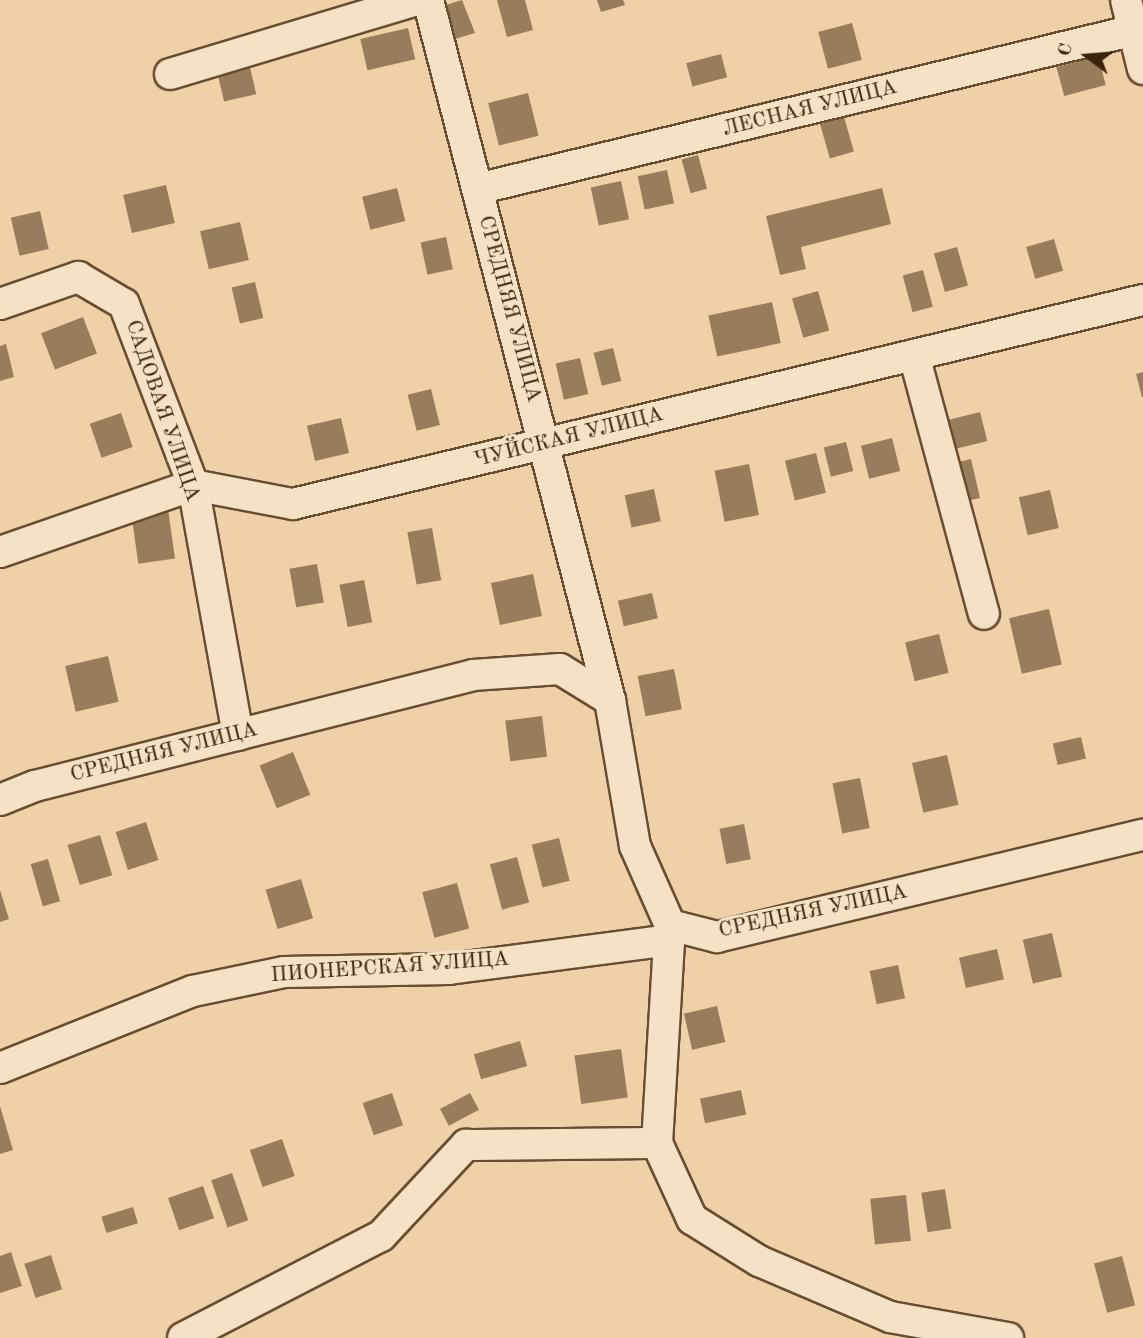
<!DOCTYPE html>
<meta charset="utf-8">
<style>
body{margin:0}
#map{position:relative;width:1143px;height:1338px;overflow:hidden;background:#eed1a8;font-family:"Old Standard TT",serif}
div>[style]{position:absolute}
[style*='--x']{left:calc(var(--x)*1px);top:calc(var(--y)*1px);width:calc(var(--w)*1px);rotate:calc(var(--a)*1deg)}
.building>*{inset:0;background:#987d5c;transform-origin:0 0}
.roads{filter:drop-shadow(2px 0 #684e31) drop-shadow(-2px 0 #684e31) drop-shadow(0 2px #684e31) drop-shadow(0 -2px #684e31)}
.minor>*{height:30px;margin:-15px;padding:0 15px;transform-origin:15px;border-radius:15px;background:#f4e1c6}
span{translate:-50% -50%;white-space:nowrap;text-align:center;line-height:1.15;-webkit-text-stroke:6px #f4e1c6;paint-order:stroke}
.street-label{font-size:21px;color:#3b2209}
.north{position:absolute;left:1052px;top:21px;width:70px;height:70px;-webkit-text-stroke:5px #f4e1c6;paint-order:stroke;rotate:286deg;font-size:19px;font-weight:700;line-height:28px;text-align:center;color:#3b2209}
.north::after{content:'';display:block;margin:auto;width:24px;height:32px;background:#3b2209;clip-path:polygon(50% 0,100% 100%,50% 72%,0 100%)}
</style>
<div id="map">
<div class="building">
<i style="clip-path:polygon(462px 0,475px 33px,455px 39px,446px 5px)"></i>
<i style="clip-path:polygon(497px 0,525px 0,533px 30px,507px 37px)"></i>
<i style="clip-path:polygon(597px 0,623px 0,625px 5px,601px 12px)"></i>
<i style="left:852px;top:23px;width:38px;height:35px;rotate:75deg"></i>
<i style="left:408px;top:28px;width:32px;height:49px;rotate:77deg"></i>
<i style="left:721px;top:54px;width:24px;height:36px;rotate:75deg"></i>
<i style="left:1098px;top:56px;width:30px;height:43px;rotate:75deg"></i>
<i style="left:249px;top:63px;width:32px;height:33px;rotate:77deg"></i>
<i style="left:528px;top:93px;width:44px;height:41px;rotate:76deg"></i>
<i style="left:844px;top:117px;width:36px;height:25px;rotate:74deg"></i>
<i style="left:698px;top:155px;width:35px;height:17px;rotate:75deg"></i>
<i style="left:667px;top:170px;width:34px;height:30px;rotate:78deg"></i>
<i style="left:621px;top:181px;width:39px;height:31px;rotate:78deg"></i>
<i style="left:166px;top:185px;width:39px;height:44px;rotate:77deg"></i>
<i style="left:397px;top:188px;width:34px;height:36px;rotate:76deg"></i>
<i style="clip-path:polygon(882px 188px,891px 224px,801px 247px,806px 269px,780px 275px,766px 216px)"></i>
<i style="left:40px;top:211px;width:39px;height:30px;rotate:77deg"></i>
<i style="left:240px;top:222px;width:39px;height:41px;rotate:77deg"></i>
<i style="left:446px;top:237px;width:33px;height:26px;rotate:78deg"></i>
<i style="left:1054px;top:239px;width:33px;height:29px;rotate:74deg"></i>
<i style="left:957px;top:247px;width:40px;height:24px;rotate:74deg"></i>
<i style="left:923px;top:270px;width:38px;height:21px;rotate:75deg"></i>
<i style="left:255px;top:282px;width:37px;height:24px;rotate:77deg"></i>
<i style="left:818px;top:291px;width:41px;height:27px;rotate:74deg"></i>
<i style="left:772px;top:302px;width:42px;height:65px;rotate:78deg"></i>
<i style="left:83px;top:317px;width:39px;height:45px;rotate:69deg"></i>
<i style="clip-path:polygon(6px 344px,14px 377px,0 381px,0 346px)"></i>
<i style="left:613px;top:348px;width:34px;height:20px;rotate:76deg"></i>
<i style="left:580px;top:358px;width:37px;height:25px;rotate:77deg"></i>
<i style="clip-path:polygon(1143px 372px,1143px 397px,1142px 397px,1136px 374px)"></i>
<i style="left:431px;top:389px;width:37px;height:24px;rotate:76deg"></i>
<i style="left:980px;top:412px;width:30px;height:32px;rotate:76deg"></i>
<i style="left:121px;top:413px;width:36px;height:33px;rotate:71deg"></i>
<i style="left:341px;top:418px;width:36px;height:35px;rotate:77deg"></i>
<i style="left:892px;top:438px;width:34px;height:32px;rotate:76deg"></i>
<i style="left:846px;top:442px;width:30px;height:23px;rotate:76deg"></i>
<i style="left:816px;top:453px;width:41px;height:32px;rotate:76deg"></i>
<i style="left:971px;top:459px;width:40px;height:24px;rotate:77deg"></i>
<i style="left:749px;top:464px;width:52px;height:35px;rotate:79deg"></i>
<i style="left:654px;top:489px;width:33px;height:30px;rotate:78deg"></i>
<i style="left:1050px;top:490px;width:39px;height:32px;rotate:77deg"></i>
<i style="left:168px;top:509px;width:50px;height:37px;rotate:82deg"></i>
<i style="left:432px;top:528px;width:53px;height:25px;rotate:80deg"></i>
<i style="left:317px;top:564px;width:39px;height:28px;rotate:80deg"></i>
<i style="left:533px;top:574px;width:43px;height:43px;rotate:78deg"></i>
<i style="left:364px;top:580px;width:43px;height:25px;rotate:79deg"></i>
<i style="left:652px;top:593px;width:26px;height:35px;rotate:77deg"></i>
<i style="left:1049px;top:609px;width:57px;height:41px;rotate:77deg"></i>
<i style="left:939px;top:634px;width:40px;height:35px;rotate:76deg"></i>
<i style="left:108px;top:656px;width:47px;height:44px;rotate:77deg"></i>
<i style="left:674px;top:669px;width:41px;height:37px;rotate:79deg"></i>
<i style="left:542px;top:716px;width:41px;height:37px;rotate:83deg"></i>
<i style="left:1081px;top:737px;width:22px;height:29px;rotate:77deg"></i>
<i style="left:293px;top:752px;width:46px;height:36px;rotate:68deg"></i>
<i style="left:947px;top:755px;width:51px;height:36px;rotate:77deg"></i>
<i style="left:860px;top:778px;width:51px;height:28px;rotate:79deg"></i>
<i style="left:146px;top:822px;width:40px;height:32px;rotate:72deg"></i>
<i style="left:744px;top:824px;width:36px;height:25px;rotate:79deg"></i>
<i style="left:100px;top:835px;width:42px;height:34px;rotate:73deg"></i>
<i style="left:559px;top:838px;width:44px;height:28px;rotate:76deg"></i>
<i style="left:517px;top:857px;width:47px;height:28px;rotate:75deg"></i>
<i style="left:48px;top:859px;width:44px;height:18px;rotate:74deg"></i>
<i style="left:301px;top:879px;width:41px;height:37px;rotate:73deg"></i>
<i style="left:457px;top:883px;width:47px;height:36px;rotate:75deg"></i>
<i style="clip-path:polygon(0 890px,9px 919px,0 922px)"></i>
<i style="left:1052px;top:933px;width:45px;height:30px;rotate:77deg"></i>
<i style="left:997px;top:949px;width:31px;height:39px;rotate:77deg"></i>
<i style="left:898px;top:965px;width:34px;height:29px;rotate:78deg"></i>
<i style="left:717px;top:1006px;width:37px;height:34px;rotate:77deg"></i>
<i style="left:520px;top:1041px;width:26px;height:48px;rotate:74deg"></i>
<i style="left:621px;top:1049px;width:49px;height:47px;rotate:82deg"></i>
<i style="left:741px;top:1090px;width:25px;height:42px;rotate:78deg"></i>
<i style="left:392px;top:1093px;width:34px;height:31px;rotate:71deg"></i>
<i style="left:470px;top:1093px;width:19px;height:34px;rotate:62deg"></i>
<i style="clip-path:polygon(0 1106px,13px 1150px,0 1154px)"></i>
<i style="left:282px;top:1139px;width:39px;height:34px;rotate:71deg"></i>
<i style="left:232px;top:1173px;width:50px;height:22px;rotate:71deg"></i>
<i style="left:203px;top:1186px;width:34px;height:37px;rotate:71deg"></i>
<i style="left:945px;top:1189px;width:40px;height:24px;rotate:81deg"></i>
<i style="left:906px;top:1195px;width:46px;height:36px;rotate:84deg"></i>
<i style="left:133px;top:1207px;width:17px;height:33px;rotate:73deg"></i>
<i style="clip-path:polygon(11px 1252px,22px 1286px,0 1293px,0 1256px)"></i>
<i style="left:51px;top:1255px;width:36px;height:28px;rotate:72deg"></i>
<i style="left:1122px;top:1256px;width:51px;height:29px;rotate:75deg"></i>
</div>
<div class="roads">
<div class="minor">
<i style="--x:428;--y:0;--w:723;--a:75.43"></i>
<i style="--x:610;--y:700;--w:148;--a:80.3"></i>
<i style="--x:635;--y:846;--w:86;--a:66.1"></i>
<i style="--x:670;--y:925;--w:49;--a:14.3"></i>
<i style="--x:717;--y:937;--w:438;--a:-13.5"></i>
<i style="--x:1126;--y:0;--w:71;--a:76.2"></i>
<i style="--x:170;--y:74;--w:257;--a:-16.7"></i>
<i style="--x:477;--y:189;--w:685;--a:-13.59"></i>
<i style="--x:0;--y:304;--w:83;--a:-19.1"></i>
<i style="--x:78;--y:277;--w:53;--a:30.4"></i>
<i style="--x:124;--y:304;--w:194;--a:69.1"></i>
<i style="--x:193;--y:485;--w:254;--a:79.8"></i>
<i style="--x:914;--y:355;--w:268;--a:74.9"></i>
<i style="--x:0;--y:552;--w:204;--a:-19.1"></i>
<i style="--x:193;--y:485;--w:102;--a:10.8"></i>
<i style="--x:293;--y:504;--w:874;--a:-13.5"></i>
<i style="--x:0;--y:800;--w:38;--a:-22"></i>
<i style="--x:35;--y:786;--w:452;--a:-14.2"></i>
<i style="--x:473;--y:675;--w:87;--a:-3.9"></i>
<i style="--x:560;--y:669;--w:59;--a:31.8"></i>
<i style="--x:670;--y:925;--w:218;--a:93.4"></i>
<i style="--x:657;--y:1143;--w:84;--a:65.3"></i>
<i style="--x:692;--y:1219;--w:79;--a:32.1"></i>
<i style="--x:759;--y:1261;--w:142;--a:23.1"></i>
<i style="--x:890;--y:1317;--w:120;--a:10.1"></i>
<i style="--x:0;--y:1068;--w:208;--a:-21.8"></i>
<i style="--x:193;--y:991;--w:93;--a:-11.8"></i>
<i style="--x:284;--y:972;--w:165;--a:-1"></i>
<i style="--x:449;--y:969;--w:222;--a:-7.5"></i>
<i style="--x:183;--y:1338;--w:223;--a:-27.3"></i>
<i style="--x:381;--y:1236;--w:125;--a:-47"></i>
<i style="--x:466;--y:1145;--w:191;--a:-0.6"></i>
</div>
</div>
<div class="street-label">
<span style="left:810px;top:109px;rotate:-14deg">ЛЕСНАЯ УЛИЦА</span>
<span style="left:509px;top:309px;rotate:75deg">СРЕДНЯЯ УЛИЦА</span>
<span style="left:162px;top:411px;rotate:71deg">САДОВАЯ УЛИЦА</span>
<span style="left:569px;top:438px;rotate:-14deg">ЧУЙСКАЯ УЛИЦА</span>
<span style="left:164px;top:753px;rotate:-14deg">СРЕДНЯЯ УЛИЦА</span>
<span style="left:813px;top:912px;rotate:-12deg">СРЕДНЯЯ УЛИЦА</span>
<span style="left:390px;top:968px;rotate:-4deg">ПИОНЕРСКАЯ УЛИЦА</span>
</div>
<div class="north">С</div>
</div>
